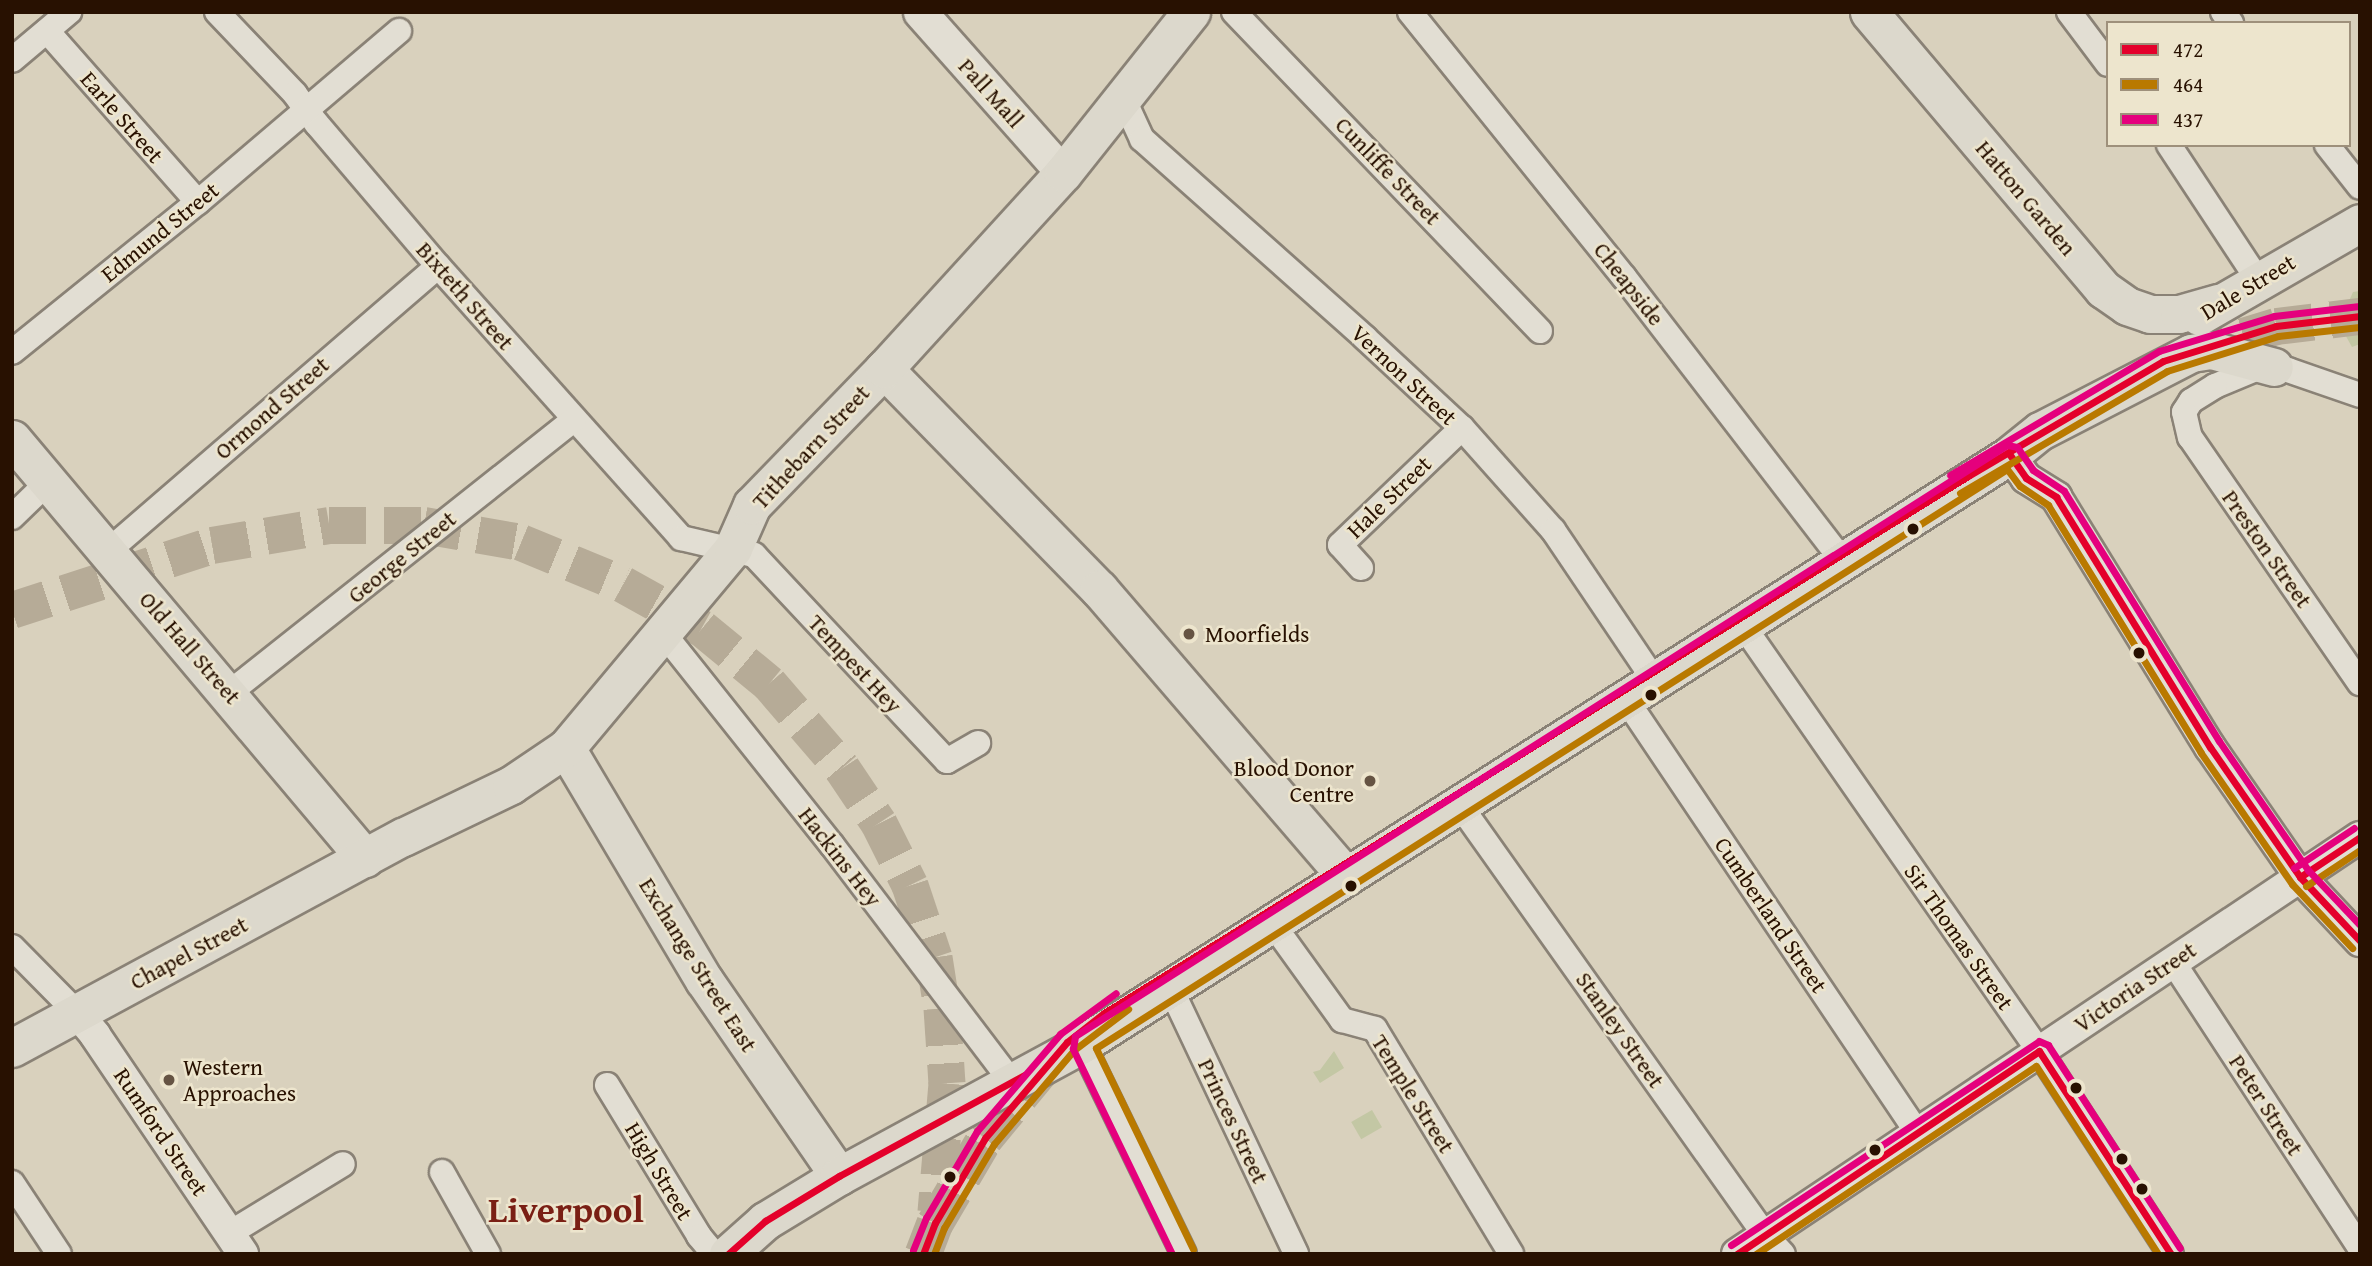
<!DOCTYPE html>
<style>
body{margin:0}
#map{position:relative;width:2372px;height:1266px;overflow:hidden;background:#d9d1bd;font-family:"Gentium Book Plus",serif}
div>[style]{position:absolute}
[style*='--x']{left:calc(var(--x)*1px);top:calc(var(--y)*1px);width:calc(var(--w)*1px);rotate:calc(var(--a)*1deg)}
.green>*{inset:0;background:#c3c7a4;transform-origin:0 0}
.primary-tunnel>*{height:37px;margin-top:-18.5px;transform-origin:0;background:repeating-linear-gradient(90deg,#b6ab97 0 37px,transparent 0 55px)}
.roads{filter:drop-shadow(2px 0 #8a8276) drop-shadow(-2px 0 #8a8276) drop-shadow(0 2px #8a8276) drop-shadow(0 -2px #8a8276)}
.minor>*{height:24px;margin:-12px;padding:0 12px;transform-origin:12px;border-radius:12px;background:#e2ded3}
.tertiary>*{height:30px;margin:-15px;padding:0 15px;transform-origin:15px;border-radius:15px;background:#e2ded3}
.secondary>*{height:33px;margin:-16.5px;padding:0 16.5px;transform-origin:16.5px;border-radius:16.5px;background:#e2ded3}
.primary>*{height:37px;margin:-18.5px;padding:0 18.5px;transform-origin:18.5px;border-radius:18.5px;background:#dcd8cc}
.bus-1>*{height:7px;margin:-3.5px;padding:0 3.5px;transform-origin:3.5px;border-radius:3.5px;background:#e4002b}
.bus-2>*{height:7px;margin:-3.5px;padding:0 3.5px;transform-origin:3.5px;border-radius:3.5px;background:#b97900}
.bus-3>*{height:7px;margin:-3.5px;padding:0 3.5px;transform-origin:3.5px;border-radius:3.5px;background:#e5007d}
.dots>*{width:19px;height:19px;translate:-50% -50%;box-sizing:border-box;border:4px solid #ede5cd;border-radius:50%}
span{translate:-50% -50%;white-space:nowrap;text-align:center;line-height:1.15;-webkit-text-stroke:5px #ede5cd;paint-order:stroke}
.street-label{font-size:23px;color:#281101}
.poi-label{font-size:23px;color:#281101}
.left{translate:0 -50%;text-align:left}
.right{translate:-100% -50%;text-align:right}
.town-label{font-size:37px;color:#7a1f14;font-weight:700}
.frame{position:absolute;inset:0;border:14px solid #281101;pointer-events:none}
.legend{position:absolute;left:2106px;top:21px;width:245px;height:126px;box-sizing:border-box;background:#ede5cd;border:2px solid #9e907b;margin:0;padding:9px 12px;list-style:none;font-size:21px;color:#281101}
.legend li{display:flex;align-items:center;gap:14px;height:35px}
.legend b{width:35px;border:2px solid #9e907b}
</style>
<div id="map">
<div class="green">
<i style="clip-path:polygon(2360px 291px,2360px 344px,2352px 347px,2339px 324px,2353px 292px)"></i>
<i style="clip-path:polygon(1334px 1051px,1344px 1068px,1320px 1083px,1313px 1072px,1320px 1070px)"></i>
<i style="left:1372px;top:1110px;width:20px;height:24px;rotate:60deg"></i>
</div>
<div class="primary-tunnel">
<i style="--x:2191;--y:352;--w:89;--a:-17"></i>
<i style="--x:2276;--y:326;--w:85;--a:-6.8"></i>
<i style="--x:12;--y:610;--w:210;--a:-18"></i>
<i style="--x:212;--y:545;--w:119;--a:-9.7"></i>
<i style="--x:329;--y:525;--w:95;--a:0"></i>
<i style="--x:424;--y:525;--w:98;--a:9.9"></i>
<i style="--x:521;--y:542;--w:110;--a:22.4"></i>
<i style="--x:623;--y:584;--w:90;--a:29.1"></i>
<i style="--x:702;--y:628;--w:87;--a:39.4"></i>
<i style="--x:769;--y:683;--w:112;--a:49.3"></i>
<i style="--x:842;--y:768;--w:66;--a:56.1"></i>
<i style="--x:879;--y:823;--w:69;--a:63.4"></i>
<i style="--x:910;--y:885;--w:76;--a:71.6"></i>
<i style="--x:934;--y:957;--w:52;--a:81.1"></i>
<i style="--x:942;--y:1008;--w:75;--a:86.2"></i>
<i style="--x:947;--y:1083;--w:129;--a:94.9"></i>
<i style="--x:923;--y:1254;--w:33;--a:-69"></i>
<i style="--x:935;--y:1223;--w:99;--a:-59.5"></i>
<i style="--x:985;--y:1138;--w:96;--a:-50.5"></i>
</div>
<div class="roads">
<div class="minor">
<i style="--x:217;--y:12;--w:113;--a:46.4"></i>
<i style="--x:295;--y:94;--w:37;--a:54"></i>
<i style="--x:317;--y:124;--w:187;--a:49.6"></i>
<i style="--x:438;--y:266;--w:365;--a:48.2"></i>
<i style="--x:681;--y:538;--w:75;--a:13.1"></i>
<i style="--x:754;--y:555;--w:282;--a:46.9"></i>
<i style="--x:947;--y:761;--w:36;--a:-30"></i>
<i style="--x:1234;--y:12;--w:442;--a:46.2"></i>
<i style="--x:1410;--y:12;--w:341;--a:51.1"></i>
<i style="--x:1624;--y:277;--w:359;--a:52.4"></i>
<i style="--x:2069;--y:12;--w:65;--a:53.1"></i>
<i style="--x:2223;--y:12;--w:14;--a:54"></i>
<i style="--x:47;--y:31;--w:228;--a:48.6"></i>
<i style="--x:12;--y:60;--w:75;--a:-40.1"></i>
<i style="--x:1124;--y:100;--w:43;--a:65.2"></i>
<i style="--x:1142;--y:139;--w:299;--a:41.7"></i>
<i style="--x:1365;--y:338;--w:132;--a:42.9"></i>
<i style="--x:1462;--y:428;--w:137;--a:48.3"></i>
<i style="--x:1553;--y:530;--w:181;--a:56"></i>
<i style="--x:2169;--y:145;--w:162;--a:56.6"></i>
<i style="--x:2327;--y:145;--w:53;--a:51.8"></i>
<i style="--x:12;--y:352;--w:239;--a:-38.9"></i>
<i style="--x:198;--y:202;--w:264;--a:-40.4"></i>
<i style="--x:2360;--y:395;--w:76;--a:-160.9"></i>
<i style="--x:2288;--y:370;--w:25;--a:-171"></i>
<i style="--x:2263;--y:366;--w:52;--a:157.4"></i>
<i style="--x:2215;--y:386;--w:28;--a:148"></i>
<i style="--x:2191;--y:401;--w:13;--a:122"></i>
<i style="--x:2184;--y:412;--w:26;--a:77"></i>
<i style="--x:2190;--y:437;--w:299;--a:55.4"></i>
<i style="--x:12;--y:517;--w:50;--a:-44.2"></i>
<i style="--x:107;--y:552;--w:437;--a:-40.8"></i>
<i style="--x:1361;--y:568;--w:31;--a:-132"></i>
<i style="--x:1340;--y:545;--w:169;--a:-43.8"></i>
<i style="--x:1742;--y:624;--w:520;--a:55.18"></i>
<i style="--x:2039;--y:1051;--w:242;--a:57"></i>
<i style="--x:664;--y:634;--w:270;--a:51.5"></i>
<i style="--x:832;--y:845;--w:298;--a:52.8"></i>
<i style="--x:229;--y:693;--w:440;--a:-38.4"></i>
<i style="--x:1625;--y:698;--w:523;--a:56.07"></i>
<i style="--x:1459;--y:804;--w:529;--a:54.63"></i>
<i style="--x:1765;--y:1235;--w:26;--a:47"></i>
<i style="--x:1272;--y:923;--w:120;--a:54.2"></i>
<i style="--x:1342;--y:1020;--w:34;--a:15"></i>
<i style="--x:1375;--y:1029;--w:263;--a:58.8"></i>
<i style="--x:12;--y:947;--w:91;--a:45.4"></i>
<i style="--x:2173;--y:962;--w:342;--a:56.8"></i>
<i style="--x:1170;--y:987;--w:295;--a:64.7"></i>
<i style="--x:1082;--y:1044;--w:233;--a:64.1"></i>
<i style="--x:607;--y:1085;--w:177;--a:58.6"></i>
<i style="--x:699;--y:1236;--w:23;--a:50"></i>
<i style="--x:442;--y:1172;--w:94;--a:60.7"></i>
<i style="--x:12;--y:1183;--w:85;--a:56.5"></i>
<i style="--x:230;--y:1233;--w:132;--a:-31.4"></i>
</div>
<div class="tertiary">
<i style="--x:2010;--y:455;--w:28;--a:55"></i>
<i style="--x:2026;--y:478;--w:36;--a:32"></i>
<i style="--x:2056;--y:497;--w:294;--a:58.4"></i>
<i style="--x:2210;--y:747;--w:158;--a:55.3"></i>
<i style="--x:2300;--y:877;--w:88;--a:46.8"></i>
<i style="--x:76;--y:1012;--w:30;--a:50"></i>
<i style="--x:95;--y:1035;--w:264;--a:55.9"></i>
<i style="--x:1737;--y:1254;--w:750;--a:-33.8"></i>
</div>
<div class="secondary">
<i style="--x:920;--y:12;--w:215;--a:48.4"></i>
</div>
<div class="primary">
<i style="--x:1869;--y:12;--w:363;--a:49.8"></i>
<i style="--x:2103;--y:289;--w:29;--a:35"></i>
<i style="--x:2127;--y:306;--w:24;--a:19"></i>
<i style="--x:2150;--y:314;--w:29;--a:0"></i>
<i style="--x:2179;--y:314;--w:41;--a:-15.8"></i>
<i style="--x:2199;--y:316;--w:186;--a:-30"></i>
<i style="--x:884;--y:369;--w:308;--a:45.7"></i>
<i style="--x:1099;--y:589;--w:379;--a:49.3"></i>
<i style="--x:12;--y:439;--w:548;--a:49.89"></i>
<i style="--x:566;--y:748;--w:270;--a:59.3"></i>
<i style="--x:704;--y:980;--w:238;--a:55.4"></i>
<i style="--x:12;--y:1048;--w:444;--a:-28.4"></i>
<i style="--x:403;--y:837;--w:120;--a:-25.7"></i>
<i style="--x:511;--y:785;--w:66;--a:-33.9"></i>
<i style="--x:566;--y:748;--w:261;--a:-50.1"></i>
<i style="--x:733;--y:548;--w:47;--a:-66.2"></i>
<i style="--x:752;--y:505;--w:190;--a:-45.9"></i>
<i style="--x:884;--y:369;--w:265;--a:-47.6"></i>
<i style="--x:1063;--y:173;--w:206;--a:-51.5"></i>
<i style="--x:728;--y:1254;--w:50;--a:-41.7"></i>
<i style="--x:765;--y:1221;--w:87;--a:-31.3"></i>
<i style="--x:839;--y:1176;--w:277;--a:-28.5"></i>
<i style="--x:1082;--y:1044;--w:1099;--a:-32.4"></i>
<i style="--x:2010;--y:455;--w:38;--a:-39"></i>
<i style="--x:2040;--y:431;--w:170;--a:-27.3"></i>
<i style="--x:2191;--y:353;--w:20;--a:-9"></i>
<i style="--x:2211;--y:350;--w:65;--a:15.1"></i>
</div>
</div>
<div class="bus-1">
<i style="--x:2010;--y:455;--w:28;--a:55"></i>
<i style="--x:2026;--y:478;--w:36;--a:32"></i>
<i style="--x:2056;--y:497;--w:294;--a:58.4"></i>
<i style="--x:2210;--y:747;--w:158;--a:55.3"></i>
<i style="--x:2300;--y:877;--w:88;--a:46.8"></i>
<i style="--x:2300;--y:877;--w:72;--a:-33.7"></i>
<i style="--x:2039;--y:1051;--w:242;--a:57"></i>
<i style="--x:728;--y:1254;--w:50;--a:-41.7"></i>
<i style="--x:765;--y:1221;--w:87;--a:-31.3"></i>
<i style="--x:839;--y:1176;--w:211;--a:-28.6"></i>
<i style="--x:923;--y:1254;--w:33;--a:-69"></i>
<i style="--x:935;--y:1223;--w:99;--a:-59.5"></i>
<i style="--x:985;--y:1138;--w:126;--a:-49.5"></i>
<i style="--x:1067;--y:1042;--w:47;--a:-38.1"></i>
<i style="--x:1104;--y:1013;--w:1017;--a:-31.86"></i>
<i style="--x:1968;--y:476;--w:226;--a:-30.5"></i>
<i style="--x:2163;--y:361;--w:118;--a:-17.2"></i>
<i style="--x:2276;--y:326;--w:85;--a:-6.8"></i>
<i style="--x:1737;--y:1254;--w:364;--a:-33.9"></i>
</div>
<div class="bus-2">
<i style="--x:1960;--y:493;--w:240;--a:-30.5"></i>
<i style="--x:2167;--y:371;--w:116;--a:-17.5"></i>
<i style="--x:2278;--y:336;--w:82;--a:-6.3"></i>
<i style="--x:2306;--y:886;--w:65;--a:-33.7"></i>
<i style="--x:1193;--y:1249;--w:223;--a:-115.8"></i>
<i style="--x:1096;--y:1048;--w:1079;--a:-32.44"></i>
<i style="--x:2007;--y:469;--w:21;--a:53"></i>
<i style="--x:2020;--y:486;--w:34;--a:34"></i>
<i style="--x:2048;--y:505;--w:291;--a:58.3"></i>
<i style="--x:2201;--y:753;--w:160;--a:55.2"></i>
<i style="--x:2292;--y:884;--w:88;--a:46.8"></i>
<i style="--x:934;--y:1254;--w:28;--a:-69"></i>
<i style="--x:944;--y:1228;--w:98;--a:-59.2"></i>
<i style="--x:994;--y:1144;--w:123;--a:-49.6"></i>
<i style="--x:1074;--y:1050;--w:68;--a:-37.2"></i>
<i style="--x:1756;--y:1254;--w:337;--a:-33.9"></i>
<i style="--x:2036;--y:1066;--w:224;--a:57"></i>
</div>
<div class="bus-3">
<i style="--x:1950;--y:475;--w:243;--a:-30.7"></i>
<i style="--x:2159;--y:351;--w:120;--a:-16.9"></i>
<i style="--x:2274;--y:316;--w:86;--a:-6.7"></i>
<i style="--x:2294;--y:868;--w:72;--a:-33.7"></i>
<i style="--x:1731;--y:1245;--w:369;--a:-33.5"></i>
<i style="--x:2039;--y:1041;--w:10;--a:24"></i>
<i style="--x:2048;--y:1045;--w:242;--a:57"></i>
<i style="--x:913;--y:1250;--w:35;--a:-68"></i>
<i style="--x:926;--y:1218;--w:101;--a:-59.6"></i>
<i style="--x:977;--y:1131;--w:128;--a:-49.4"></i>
<i style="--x:1060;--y:1034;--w:69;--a:-36.2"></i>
<i style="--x:1172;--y:1254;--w:228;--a:-115.8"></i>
<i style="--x:1073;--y:1049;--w:13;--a:-81"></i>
<i style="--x:1075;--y:1036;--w:1104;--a:-32.38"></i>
<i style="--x:2007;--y:445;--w:10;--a:11"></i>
<i style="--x:2017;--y:447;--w:28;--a:55"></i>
<i style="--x:2033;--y:470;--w:37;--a:34"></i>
<i style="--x:2064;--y:491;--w:294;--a:58.2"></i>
<i style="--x:2219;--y:741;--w:157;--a:55.4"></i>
<i style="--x:2308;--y:870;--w:76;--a:46.6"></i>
</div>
<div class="dots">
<i style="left:1913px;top:529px;background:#281101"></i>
<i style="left:1189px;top:634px;background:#665443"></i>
<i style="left:2139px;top:653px;background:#281101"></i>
<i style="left:1651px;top:695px;background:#281101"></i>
<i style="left:1370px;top:781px;background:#665443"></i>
<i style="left:1351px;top:886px;background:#281101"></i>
<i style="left:169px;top:1080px;background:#665443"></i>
<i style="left:2076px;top:1088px;background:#281101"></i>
<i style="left:1875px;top:1150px;background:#281101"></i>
<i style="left:2122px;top:1159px;background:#281101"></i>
<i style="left:950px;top:1177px;background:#281101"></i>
<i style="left:2142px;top:1189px;background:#281101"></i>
</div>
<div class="street-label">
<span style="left:991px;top:93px;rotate:48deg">Pall Mall</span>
<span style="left:122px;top:117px;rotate:49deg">Earle Street</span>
<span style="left:1388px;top:171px;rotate:46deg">Cunliffe Street</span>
<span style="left:2026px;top:198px;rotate:50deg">Hatton Garden</span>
<span style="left:160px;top:232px;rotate:-39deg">Edmund Street</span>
<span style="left:1629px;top:284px;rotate:52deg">Cheapside</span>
<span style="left:2248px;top:287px;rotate:-31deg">Dale Street</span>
<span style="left:465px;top:296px;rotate:49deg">Bixteth Street</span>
<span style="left:1404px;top:375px;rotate:43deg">Vernon Street</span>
<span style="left:272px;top:408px;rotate:-41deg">Ormond Street</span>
<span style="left:811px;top:447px;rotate:-47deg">Tithebarn Street</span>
<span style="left:1389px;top:497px;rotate:-44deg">Hale Street</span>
<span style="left:2267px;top:549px;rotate:55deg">Preston Street</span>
<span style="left:402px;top:557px;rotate:-39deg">George Street</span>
<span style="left:190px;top:648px;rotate:49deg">Old Hall Street</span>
<span style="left:855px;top:664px;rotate:47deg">Tempest Hey</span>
<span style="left:840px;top:857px;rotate:52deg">Hackins Hey</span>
<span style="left:1771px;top:915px;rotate:56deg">Cumberland Street</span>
<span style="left:1959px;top:937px;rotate:55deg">Sir Thomas Street</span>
<span style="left:189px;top:953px;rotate:-28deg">Chapel Street</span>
<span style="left:698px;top:965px;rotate:58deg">Exchange Street East</span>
<span style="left:2135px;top:987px;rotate:-34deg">Victoria Street</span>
<span style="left:1620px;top:1030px;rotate:55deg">Stanley Street</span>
<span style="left:1413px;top:1094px;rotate:58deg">Temple Street</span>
<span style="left:2266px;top:1105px;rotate:57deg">Peter Street</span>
<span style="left:1233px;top:1121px;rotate:65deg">Princes Street</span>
<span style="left:161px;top:1132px;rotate:56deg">Rumford Street</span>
<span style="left:659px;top:1171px;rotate:59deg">High Street</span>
</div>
<div class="poi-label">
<span class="left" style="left:1205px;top:634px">Moorfields</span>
<span class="right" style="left:1354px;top:781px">Blood Donor<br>Centre</span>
<span class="left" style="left:183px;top:1080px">Western<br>Approaches</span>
</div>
<div class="town-label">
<span style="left:566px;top:1209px">Liverpool</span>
</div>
<div class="frame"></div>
<ul class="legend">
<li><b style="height:9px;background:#e4002b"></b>472</li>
<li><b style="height:9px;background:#b97900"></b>464</li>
<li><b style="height:9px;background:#e5007d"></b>437</li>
</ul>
</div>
